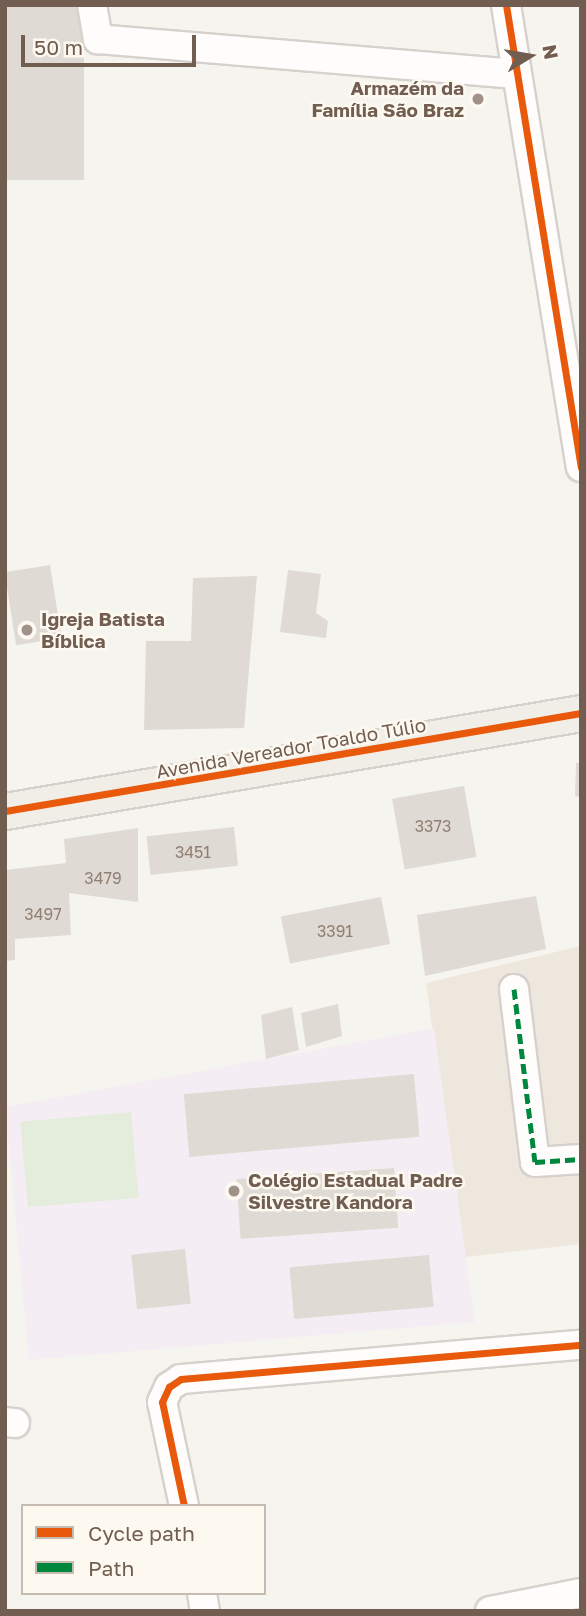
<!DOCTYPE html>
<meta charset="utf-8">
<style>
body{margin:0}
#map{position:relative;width:586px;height:1616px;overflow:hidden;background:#f6f4ee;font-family:"Golos Text",sans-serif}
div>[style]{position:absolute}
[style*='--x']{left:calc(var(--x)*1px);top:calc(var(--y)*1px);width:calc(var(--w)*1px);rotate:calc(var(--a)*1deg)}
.residential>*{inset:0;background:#eee7dd}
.education>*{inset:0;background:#f4edf3}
.green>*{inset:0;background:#e4ecdb;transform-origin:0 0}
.building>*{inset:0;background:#e0dad4;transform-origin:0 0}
.roads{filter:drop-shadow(2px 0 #d6d1cc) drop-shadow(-2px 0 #d6d1cc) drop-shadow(0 2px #d6d1cc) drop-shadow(0 -2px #d6d1cc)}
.minor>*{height:28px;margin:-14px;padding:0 14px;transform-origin:14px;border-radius:14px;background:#fefdfc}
.major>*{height:35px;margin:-17.5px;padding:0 17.5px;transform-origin:17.5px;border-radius:17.5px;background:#f1eee8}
.quiet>*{height:5px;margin-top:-2.5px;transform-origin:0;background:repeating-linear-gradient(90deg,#00873e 0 10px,transparent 0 15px)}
.cycleway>*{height:7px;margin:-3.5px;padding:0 3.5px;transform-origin:3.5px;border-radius:3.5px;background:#e8590c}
.dots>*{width:19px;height:19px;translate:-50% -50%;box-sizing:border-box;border:4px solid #fdf9f1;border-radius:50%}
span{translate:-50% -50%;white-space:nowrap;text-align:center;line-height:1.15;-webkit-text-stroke:5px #fdf9f1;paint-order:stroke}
.number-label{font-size:16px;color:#908074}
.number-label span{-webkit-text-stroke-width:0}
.poi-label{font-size:19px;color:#725e51;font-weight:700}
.right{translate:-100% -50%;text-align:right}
.left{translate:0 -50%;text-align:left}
.street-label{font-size:19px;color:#725e51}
.frame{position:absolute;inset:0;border:7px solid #725e51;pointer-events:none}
.legend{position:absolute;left:21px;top:1504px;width:245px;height:91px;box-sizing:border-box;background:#fdf9f1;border:2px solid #c5bbb1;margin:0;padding:9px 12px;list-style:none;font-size:21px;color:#725e51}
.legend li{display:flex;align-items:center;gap:14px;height:35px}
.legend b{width:35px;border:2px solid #c5bbb1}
.north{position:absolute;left:495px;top:21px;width:70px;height:70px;-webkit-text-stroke:5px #fdf9f1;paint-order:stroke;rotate:79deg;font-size:19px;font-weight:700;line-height:28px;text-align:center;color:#725e51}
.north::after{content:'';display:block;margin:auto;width:24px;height:32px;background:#725e51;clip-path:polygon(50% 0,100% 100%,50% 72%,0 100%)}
.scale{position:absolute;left:21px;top:35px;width:175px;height:32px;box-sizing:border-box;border:4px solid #725e51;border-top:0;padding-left:9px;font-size:21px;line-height:24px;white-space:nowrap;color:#725e51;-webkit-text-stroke:5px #fdf9f1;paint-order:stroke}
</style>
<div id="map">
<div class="residential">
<i style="clip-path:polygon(581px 946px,581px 1244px,465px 1257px,426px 983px)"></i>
</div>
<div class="education">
<i style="clip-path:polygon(434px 1028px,475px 1322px,29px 1360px,5px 1107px)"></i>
</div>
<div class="green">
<i style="left:131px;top:1112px;width:86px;height:111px;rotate:85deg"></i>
</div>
<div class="building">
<i style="left:5px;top:5px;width:79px;height:175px"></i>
<i style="left:50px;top:565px;width:74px;height:46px;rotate:81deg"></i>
<i style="clip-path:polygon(288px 570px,321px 574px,316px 613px,328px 621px,326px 638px,280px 632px)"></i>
<i style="clip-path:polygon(257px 576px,244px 728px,144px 730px,146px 641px,191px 641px,193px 578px)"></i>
<i style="clip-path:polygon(576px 763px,581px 763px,581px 797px,575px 796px)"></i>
<i style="left:464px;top:786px;width:72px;height:73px;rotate:80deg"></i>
<i style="left:234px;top:827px;width:39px;height:88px;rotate:84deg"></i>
<i style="clip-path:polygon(138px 828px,138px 902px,69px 893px,71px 935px,15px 939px,15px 960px,5px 961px,5px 870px,66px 863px,64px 839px)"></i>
<i style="clip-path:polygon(536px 896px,546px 949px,425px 976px,417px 915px)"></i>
<i style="left:381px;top:897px;width:48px;height:102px;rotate:79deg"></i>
<i style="clip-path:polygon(338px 1004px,342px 1036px,306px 1047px,301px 1013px)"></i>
<i style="clip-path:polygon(292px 1007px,299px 1050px,266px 1059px,261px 1015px)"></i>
<i style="left:414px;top:1074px;width:63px;height:231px;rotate:85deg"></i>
<i style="left:394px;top:1168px;width:60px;height:158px;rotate:86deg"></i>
<i style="left:185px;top:1249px;width:55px;height:54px;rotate:84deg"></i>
<i style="left:429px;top:1255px;width:52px;height:140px;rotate:85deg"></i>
</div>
<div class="roads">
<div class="minor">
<i style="--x:92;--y:5;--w:35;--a:80"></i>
<i style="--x:98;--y:39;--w:420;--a:4.8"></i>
<i style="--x:506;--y:5;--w:468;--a:80.8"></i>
<i style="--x:514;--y:989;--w:174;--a:83.1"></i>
<i style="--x:535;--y:1162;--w:46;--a:-3.7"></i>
<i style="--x:5;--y:1422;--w:10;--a:6"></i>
<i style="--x:184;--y:1506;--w:106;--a:-101.9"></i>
<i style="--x:162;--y:1402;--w:17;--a:-65"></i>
<i style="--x:169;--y:1387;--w:14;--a:-34"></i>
<i style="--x:181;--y:1379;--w:401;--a:-4.9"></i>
<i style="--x:202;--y:1593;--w:18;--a:81"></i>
<i style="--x:490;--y:1611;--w:93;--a:-11.2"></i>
</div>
<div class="major">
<i style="--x:5;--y:811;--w:584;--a:-9.66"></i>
</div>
</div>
<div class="quiet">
<i style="--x:514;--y:989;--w:174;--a:83.1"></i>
<i style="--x:535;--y:1162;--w:46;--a:-3.7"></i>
</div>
<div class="cycleway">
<i style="--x:506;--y:5;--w:468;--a:80.8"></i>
<i style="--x:5;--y:811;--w:584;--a:-9.66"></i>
<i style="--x:184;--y:1506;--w:106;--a:-101.9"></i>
<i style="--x:162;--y:1402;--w:17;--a:-65"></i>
<i style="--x:169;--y:1387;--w:14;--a:-34"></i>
<i style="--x:181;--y:1379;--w:401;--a:-4.9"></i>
</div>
<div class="dots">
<i style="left:478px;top:99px;background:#a09288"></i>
<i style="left:27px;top:630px;background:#a09288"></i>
<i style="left:234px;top:1191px;background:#a09288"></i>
</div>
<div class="number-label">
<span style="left:433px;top:826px">3373</span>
<span style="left:193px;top:852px">3451</span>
<span style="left:103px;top:878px">3479</span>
<span style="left:43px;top:914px">3497</span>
<span style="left:335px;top:931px">3391</span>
</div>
<div class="poi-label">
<span class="right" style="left:464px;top:99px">Armazém da<br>Família São Braz</span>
<span class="left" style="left:41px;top:630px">Igreja Batista<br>Bíblica</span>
<span class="left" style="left:248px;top:1191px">Colégio Estadual Padre<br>Silvestre Kandora</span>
</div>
<div class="street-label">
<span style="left:291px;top:748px;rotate:-10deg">Avenida Vereador Toaldo Túlio</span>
</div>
<div class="frame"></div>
<ul class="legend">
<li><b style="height:9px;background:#e8590c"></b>Cycle path</li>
<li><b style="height:9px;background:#00873e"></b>Path</li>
</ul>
<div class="north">N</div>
<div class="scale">50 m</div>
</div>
